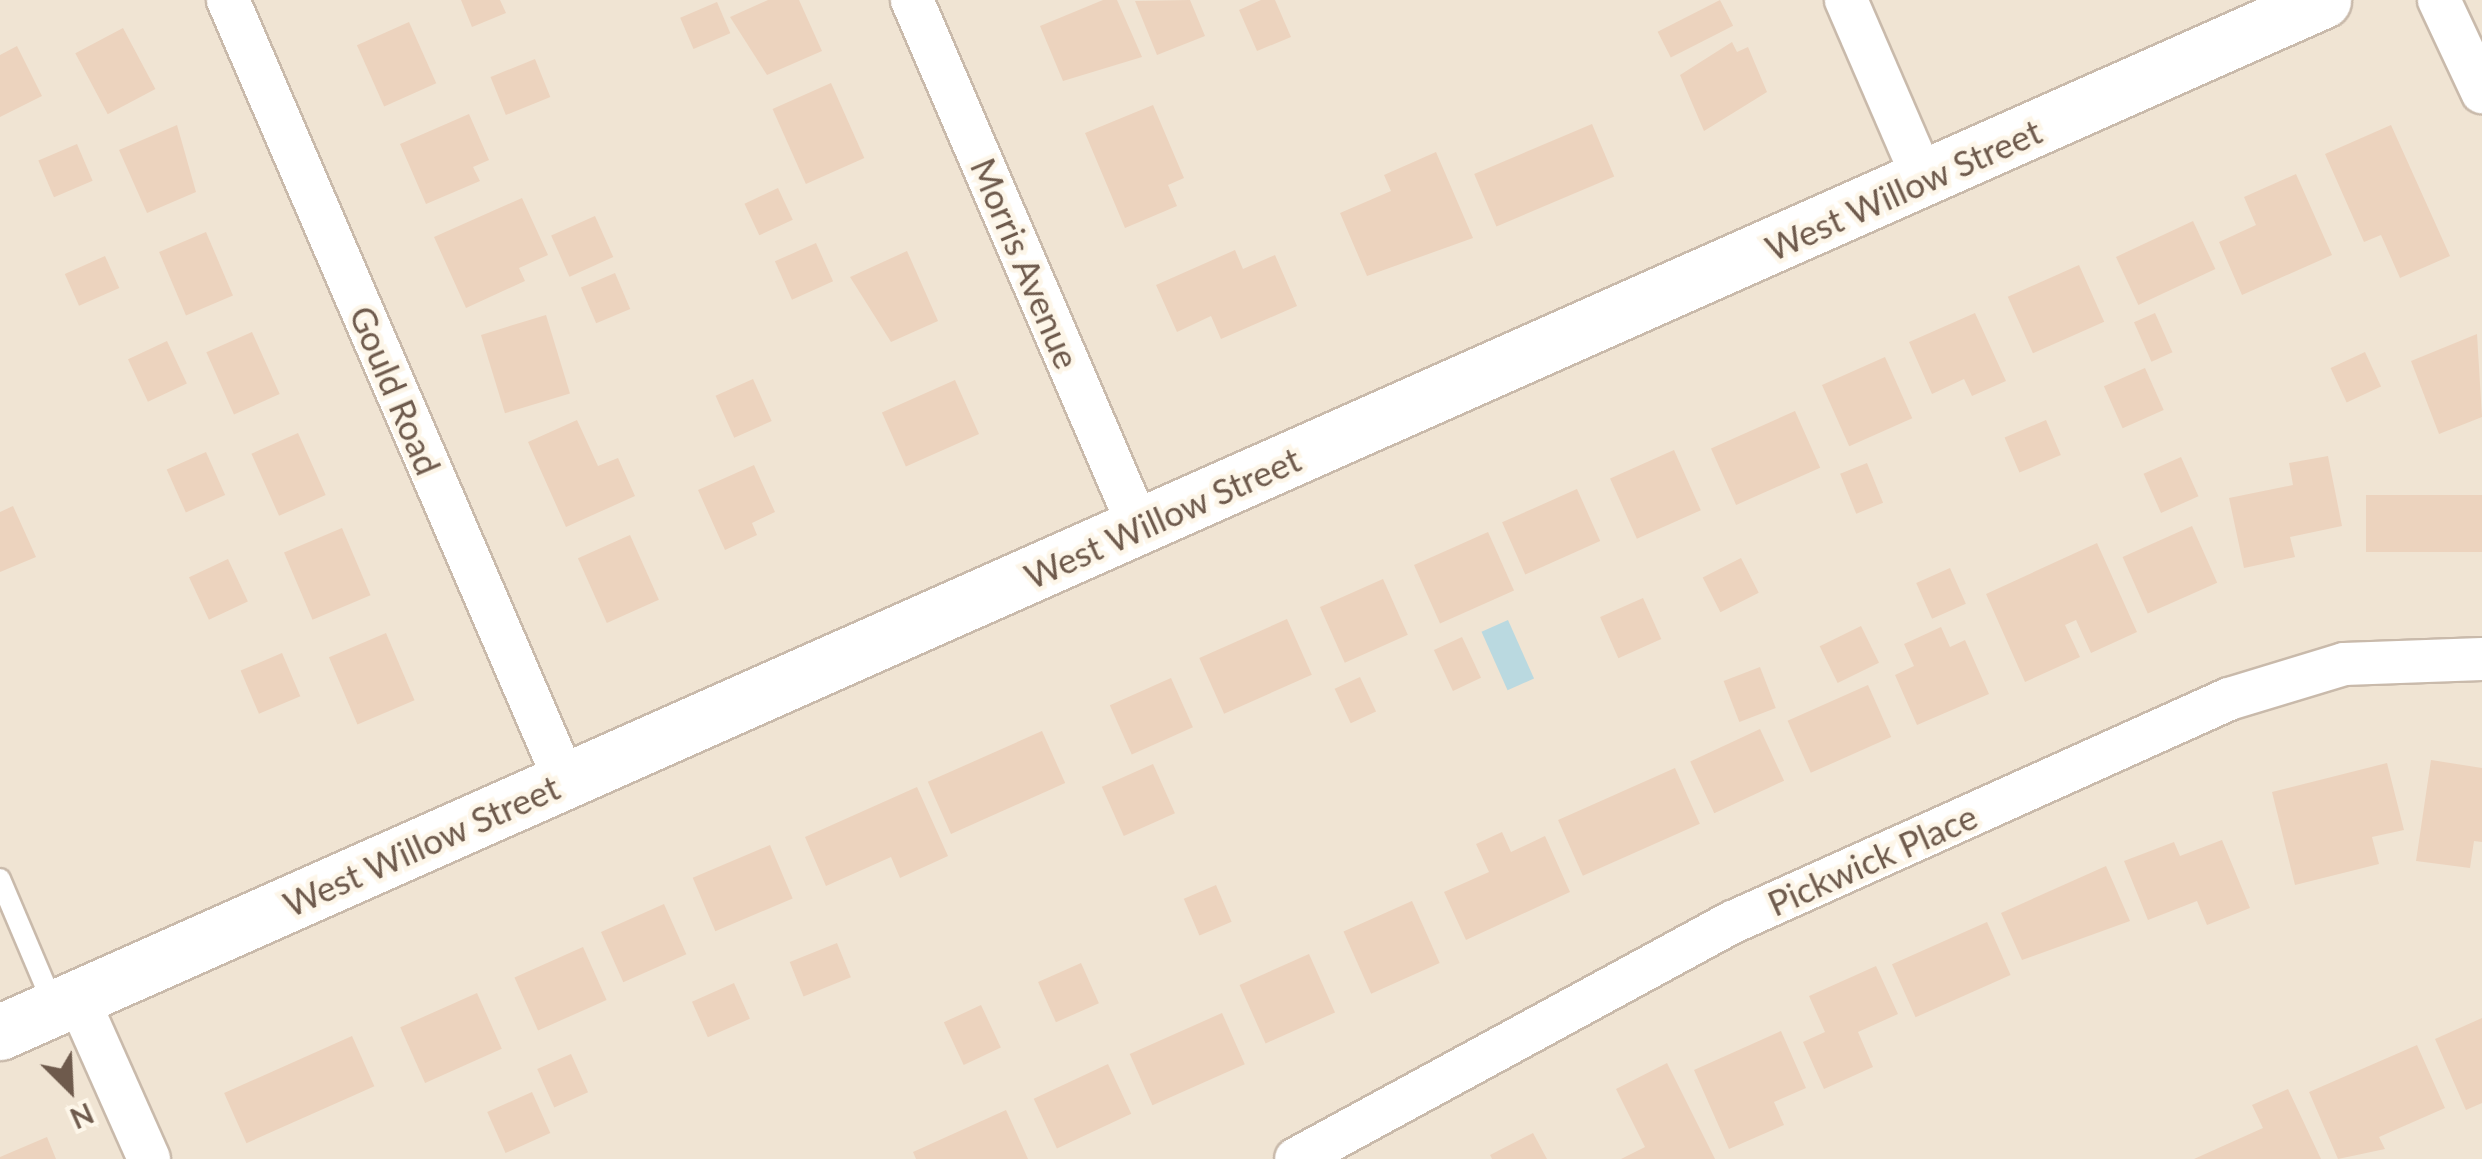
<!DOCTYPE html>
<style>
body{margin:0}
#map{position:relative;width:2482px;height:1159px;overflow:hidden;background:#f9f2e3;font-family:Lato,sans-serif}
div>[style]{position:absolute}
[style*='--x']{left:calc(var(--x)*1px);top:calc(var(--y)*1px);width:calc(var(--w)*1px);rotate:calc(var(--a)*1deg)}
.residential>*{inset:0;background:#f0e4d3;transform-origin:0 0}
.water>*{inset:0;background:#bad9e0;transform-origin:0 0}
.building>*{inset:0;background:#ecd3be;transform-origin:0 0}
.roads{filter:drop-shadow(2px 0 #c9baab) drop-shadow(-2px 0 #c9baab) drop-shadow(0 2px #c9baab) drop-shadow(0 -2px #c9baab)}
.lane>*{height:20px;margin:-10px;padding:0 10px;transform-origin:10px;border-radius:10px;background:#fff}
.street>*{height:42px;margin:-21px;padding:0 21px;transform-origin:21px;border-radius:21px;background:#fff}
.secondary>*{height:55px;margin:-27.5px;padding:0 27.5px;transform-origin:27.5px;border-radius:27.5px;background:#fff}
span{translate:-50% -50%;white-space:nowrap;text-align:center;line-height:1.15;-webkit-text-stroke:9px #fdf6e9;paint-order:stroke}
.street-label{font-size:35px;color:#6e5a4c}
.north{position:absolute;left:20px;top:1039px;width:100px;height:100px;-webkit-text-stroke:8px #fdf6e9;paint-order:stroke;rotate:156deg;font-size:28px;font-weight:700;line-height:40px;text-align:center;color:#6e5a4c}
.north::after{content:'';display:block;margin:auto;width:35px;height:45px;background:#6e5a4c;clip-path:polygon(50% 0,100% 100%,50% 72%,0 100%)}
</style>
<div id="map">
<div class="residential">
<i style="left:0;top:0;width:2482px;height:1159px"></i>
</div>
<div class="water">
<i style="left:1508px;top:620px;width:64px;height:29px;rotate:66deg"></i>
</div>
<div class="building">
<i style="clip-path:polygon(461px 0,500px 0,506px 13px,472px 27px)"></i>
<i style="clip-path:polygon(768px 0,799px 0,822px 51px,767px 75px,730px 17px)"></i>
<i style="clip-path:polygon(1103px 0,1117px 0,1142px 57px,1063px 81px,1040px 26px)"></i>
<i style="clip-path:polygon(1190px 0,1205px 36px,1157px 55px,1135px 1px)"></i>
<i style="clip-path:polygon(1261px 0,1275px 0,1291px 37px,1257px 51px,1239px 10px)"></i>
<i style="left:1720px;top:0;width:29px;height:70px;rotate:63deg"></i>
<i style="left:717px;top:2px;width:34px;height:40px;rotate:67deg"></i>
<i style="left:409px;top:22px;width:67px;height:57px;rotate:66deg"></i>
<i style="left:123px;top:28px;width:69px;height:54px;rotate:62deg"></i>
<i style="clip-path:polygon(1732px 42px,1737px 52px,1748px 47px,1767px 92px,1704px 131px,1680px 75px)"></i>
<i style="clip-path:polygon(17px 46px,42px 96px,0 117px,0 55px)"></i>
<i style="left:535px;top:59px;width:41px;height:48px;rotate:68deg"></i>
<i style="left:831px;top:83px;width:82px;height:64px;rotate:66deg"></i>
<i style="clip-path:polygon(1153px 105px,1184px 178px,1168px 185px,1177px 206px,1125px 228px,1085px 133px)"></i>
<i style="clip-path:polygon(469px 114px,489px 160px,473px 167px,480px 181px,426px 204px,400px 144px)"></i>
<i style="left:1592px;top:124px;width:57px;height:128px;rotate:67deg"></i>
<i style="clip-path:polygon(177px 125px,196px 192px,147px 213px,119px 150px)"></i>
<i style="clip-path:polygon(2391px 125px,2450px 256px,2400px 278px,2381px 235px,2364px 242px,2325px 154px)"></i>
<i style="left:77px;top:144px;width:40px;height:42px;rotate:67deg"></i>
<i style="clip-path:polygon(1436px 152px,1473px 238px,1367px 276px,1340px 213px,1391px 191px,1384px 175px)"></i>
<i style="clip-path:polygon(2296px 174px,2332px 255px,2242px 295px,2219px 242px,2256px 225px,2244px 197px)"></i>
<i style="left:778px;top:188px;width:35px;height:37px;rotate:65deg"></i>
<i style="clip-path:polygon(522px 198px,548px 255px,519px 268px,525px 281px,466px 308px,434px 237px)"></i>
<i style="left:595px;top:216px;width:45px;height:48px;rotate:66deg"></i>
<i style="left:2193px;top:221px;width:53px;height:85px;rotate:65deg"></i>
<i style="left:206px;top:232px;width:69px;height:51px;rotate:67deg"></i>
<i style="left:816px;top:243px;width:42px;height:45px;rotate:66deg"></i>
<i style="clip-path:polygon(1235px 250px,1243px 269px,1275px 255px,1297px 306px,1221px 339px,1211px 316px,1177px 332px,1156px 285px)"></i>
<i style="clip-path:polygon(907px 251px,938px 321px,891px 342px,850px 277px)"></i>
<i style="left:105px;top:256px;width:35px;height:44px;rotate:66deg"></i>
<i style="left:2079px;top:265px;width:62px;height:78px;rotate:66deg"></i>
<i style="left:615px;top:273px;width:39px;height:37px;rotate:67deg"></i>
<i style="clip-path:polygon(1975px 313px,2006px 381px,1972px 396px,1964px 379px,1932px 394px,1909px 342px)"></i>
<i style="left:2155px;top:313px;width:43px;height:23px;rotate:66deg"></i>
<i style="left:546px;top:315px;width:82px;height:68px;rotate:73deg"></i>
<i style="left:252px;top:332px;width:68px;height:50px;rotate:66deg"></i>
<i style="clip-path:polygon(2477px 334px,2482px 417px,2439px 434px,2411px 361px)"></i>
<i style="left:167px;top:341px;width:47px;height:43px;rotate:65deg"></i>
<i style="left:2365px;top:352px;width:38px;height:38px;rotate:65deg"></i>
<i style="left:1885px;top:357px;width:67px;height:69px;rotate:66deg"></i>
<i style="left:2145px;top:368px;width:46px;height:45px;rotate:66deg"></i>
<i style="left:753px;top:379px;width:46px;height:41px;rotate:66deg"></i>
<i style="left:955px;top:380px;width:59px;height:80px;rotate:66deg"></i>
<i style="left:1795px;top:411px;width:62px;height:92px;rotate:66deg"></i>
<i style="clip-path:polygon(577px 420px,598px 466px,618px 458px,635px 496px,566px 527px,528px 442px)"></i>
<i style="left:2046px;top:420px;width:38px;height:45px;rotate:67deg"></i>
<i style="left:298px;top:433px;width:68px;height:51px;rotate:66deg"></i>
<i style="left:1674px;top:450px;width:66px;height:70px;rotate:66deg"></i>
<i style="left:206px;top:452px;width:47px;height:43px;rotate:66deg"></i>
<i style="clip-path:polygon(2328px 456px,2342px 526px,2290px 537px,2295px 557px,2244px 568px,2229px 498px,2293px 485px,2289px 463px)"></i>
<i style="left:2181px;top:457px;width:43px;height:41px;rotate:66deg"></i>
<i style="left:1867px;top:463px;width:43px;height:29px;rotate:68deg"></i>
<i style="clip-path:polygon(754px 465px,775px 512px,752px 523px,757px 535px,725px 550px,698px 490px)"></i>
<i style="left:1577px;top:489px;width:57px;height:82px;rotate:66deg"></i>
<i style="left:2482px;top:495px;width:57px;height:116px;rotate:90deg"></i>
<i style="clip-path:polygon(13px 506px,36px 557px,0 572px,0 512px)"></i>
<i style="left:2192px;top:526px;width:62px;height:76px;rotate:66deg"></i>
<i style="left:342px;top:528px;width:73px;height:63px;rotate:67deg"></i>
<i style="left:1488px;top:532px;width:64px;height:81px;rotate:66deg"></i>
<i style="left:630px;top:535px;width:71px;height:57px;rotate:66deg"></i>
<i style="clip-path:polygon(2097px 543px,2137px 632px,2091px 653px,2076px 620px,2065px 625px,2080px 657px,2025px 682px,1986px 594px)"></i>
<i style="left:1741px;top:558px;width:39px;height:43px;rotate:63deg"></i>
<i style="left:228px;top:559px;width:47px;height:43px;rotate:65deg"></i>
<i style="left:1950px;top:568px;width:39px;height:37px;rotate:66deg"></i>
<i style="left:1383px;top:579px;width:61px;height:69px;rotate:66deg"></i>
<i style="left:1643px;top:598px;width:45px;height:47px;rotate:66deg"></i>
<i style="left:1287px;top:619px;width:61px;height:96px;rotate:66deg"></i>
<i style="left:1861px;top:626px;width:41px;height:46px;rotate:64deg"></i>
<i style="clip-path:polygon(1941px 627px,1950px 647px,1965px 640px,1989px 694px,1917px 725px,1895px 675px,1914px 666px,1904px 644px)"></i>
<i style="left:386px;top:633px;width:73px;height:62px;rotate:67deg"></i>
<i style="left:1462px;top:637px;width:45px;height:31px;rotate:65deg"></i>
<i style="left:282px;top:653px;width:47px;height:45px;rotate:67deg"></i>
<i style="left:1760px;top:667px;width:44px;height:39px;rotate:69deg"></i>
<i style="left:1360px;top:677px;width:38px;height:28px;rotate:65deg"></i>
<i style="left:1171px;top:678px;width:54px;height:67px;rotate:66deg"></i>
<i style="left:1868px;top:685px;width:57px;height:88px;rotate:66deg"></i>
<i style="left:1760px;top:729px;width:57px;height:77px;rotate:65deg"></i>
<i style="left:1042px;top:731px;width:57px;height:125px;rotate:66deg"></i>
<i style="clip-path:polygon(2431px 760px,2482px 768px,2482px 842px,2474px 841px,2470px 868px,2416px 861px)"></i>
<i style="clip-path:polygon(2387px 763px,2404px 830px,2372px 837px,2379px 864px,2295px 885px,2272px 792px)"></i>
<i style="left:1153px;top:764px;width:54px;height:56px;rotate:66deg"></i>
<i style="left:1675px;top:768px;width:61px;height:128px;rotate:66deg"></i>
<i style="clip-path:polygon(917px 787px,948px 856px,900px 878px,891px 857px,826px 886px,805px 837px)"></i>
<i style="clip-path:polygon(1502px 832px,1511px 852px,1545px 836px,1570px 892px,1466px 940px,1444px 892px,1489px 872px,1476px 844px)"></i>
<i style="clip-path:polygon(2222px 840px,2250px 908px,2207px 925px,2197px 901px,2148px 920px,2124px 861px,2174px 842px,2180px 856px)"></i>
<i style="left:770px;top:845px;width:58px;height:84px;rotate:67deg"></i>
<i style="clip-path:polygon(2106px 866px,2130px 921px,2022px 960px,2001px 913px)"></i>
<i style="left:1216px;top:885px;width:40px;height:35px;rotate:67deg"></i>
<i style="left:1412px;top:901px;width:68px;height:75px;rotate:66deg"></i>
<i style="left:664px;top:904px;width:55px;height:69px;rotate:66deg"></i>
<i style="left:1987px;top:922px;width:58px;height:104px;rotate:66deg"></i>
<i style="left:837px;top:943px;width:37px;height:51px;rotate:68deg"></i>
<i style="left:583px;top:947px;width:58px;height:75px;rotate:66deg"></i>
<i style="left:1309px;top:954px;width:64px;height:76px;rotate:66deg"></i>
<i style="left:1081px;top:963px;width:44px;height:47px;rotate:66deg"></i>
<i style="clip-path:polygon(1876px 966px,1898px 1014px,1858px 1032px,1873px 1067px,1824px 1089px,1803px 1042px,1825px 1032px,1809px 996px)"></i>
<i style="left:734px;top:983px;width:39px;height:46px;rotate:66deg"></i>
<i style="left:477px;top:993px;width:61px;height:84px;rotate:66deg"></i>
<i style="left:981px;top:1005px;width:47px;height:41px;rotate:65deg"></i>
<i style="left:1222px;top:1013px;width:56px;height:101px;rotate:66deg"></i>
<i style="clip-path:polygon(2482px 1018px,2482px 1103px,2466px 1110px,2435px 1039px)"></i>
<i style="clip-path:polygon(1781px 1031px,1806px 1088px,1774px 1102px,1784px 1125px,1729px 1149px,1694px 1070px)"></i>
<i style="left:352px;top:1036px;width:55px;height:140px;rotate:66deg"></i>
<i style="clip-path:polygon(2417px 1045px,2445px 1108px,2379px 1137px,2385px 1149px,2338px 1159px,2309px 1092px)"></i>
<i style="left:571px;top:1054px;width:42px;height:37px;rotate:66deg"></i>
<i style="clip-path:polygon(1667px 1063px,1715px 1159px,1621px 1159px,1645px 1147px,1616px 1089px)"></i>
<i style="left:1108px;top:1064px;width:55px;height:82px;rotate:65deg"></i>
<i style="clip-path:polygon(2288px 1089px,2321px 1159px,2194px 1159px,2263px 1128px,2252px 1105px)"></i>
<i style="left:532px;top:1092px;width:45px;height:49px;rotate:66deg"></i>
<i style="clip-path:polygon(1006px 1110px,1028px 1159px,916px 1159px,913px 1152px)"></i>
<i style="clip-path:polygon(1533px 1133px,1547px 1159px,1492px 1159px,1490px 1155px)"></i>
<i style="clip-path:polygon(47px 1137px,56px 1159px,0 1159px,0 1157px)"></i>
</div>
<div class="roads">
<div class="lane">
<i style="--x:0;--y:879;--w:138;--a:67"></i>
</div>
<div class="street">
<i style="--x:228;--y:0;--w:851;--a:66.66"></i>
<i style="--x:912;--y:0;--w:574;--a:66.7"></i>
<i style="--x:1846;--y:0;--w:196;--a:66.6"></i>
<i style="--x:2439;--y:0;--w:102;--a:64.9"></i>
<i style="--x:77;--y:997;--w:177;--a:66"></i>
<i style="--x:1296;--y:1159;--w:497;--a:-28.5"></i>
<i style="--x:1733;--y:922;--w:544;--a:-24.21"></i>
<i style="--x:2229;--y:699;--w:120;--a:-16.9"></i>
<i style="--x:2344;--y:664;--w:138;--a:-2.1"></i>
</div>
<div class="secondary">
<i style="--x:0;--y:1032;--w:2542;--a:-23.95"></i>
</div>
</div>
<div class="street-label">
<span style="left:1903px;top:189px;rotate:-24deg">West Willow Street</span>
<span style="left:1026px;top:263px;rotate:67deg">Morris Avenue</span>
<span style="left:396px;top:390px;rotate:67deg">Gould Road</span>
<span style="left:1162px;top:517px;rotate:-24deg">West Willow Street</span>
<span style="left:421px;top:845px;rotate:-24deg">West Willow Street</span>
<span style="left:1872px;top:859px;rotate:-24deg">Pickwick Place</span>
</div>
<div class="north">N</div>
</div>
